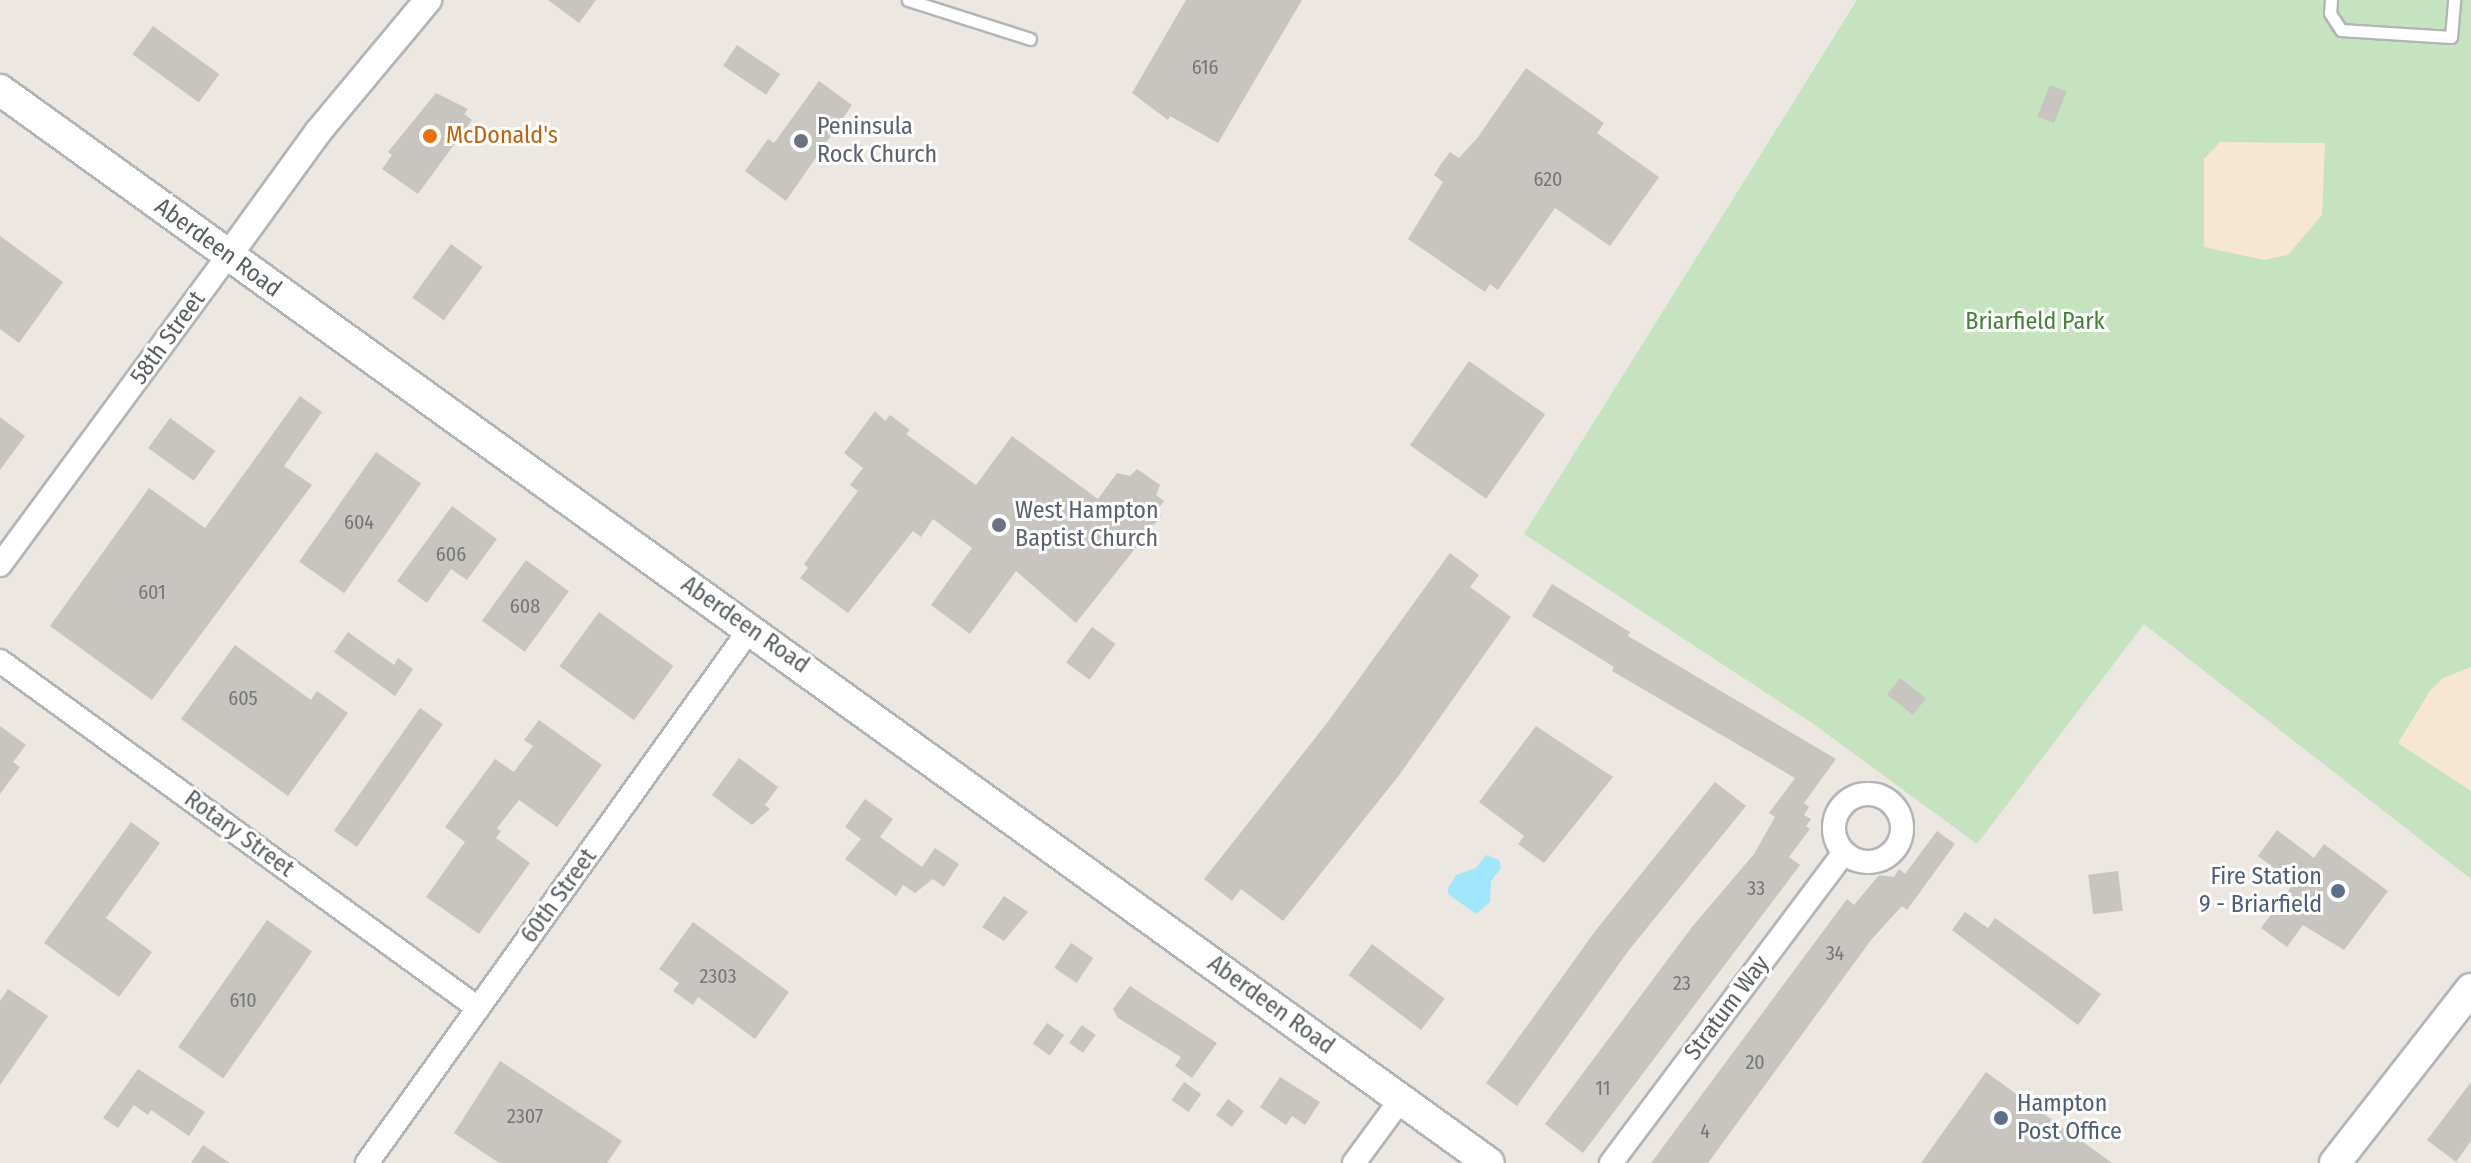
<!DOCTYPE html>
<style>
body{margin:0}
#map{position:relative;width:2471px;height:1163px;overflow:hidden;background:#ece7e1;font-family:"Fira Sans Condensed",sans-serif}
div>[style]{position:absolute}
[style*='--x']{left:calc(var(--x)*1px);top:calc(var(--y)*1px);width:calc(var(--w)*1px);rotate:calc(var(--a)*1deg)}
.green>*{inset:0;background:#c5e3be}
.sand>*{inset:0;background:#f8e7d0}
.water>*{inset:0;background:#a2e6fb}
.building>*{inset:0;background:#c8c4c0;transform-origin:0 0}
.roads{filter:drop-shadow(2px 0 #b2b5b8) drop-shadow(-2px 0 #b2b5b8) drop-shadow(0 2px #b2b5b8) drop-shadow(0 -2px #b2b5b8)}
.service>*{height:11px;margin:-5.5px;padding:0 5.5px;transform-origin:5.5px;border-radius:5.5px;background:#fff}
.minor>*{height:22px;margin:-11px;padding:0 11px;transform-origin:11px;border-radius:11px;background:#fff}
.minor>.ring{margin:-11px;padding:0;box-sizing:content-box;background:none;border:22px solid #fff;border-radius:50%}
.tertiary>*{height:26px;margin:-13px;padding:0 13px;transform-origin:13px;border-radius:13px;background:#fff}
.secondary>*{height:30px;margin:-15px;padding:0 15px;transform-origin:15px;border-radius:15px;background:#fff}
.dots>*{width:22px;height:22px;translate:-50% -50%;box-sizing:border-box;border:4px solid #fff;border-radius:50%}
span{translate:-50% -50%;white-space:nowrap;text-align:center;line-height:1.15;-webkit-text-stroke:6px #fff;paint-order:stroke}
.number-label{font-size:20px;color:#757879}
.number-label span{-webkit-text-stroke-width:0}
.worship-label{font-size:24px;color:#5b616d}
.left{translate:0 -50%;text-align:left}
.food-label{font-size:24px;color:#c56008}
.street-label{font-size:24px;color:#595e61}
.park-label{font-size:24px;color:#438238}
.service-label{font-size:24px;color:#4e5e75}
.right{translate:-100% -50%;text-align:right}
</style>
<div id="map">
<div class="green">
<i style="clip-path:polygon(1857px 0,2471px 0,2471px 879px,2144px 624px,1977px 844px,1812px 723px,1524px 534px)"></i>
</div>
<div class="sand">
<i style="clip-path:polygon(2220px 142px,2325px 143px,2322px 215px,2288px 255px,2264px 260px,2204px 247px,2204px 159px)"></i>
<i style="clip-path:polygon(2471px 667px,2471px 791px,2398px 743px,2430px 691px,2443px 678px)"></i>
</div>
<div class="water">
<i style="clip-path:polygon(1486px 855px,1499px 860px,1501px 868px,1491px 881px,1490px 902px,1476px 914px,1448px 894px,1448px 888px,1456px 875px,1476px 868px)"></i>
</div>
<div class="building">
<i style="clip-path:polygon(548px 0,596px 0,579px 23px)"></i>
<i style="clip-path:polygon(1186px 0,1302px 0,1218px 143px,1170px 116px,1168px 120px,1132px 93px)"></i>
<i style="left:153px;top:26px;width:82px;height:35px;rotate:36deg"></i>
<i style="left:737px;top:45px;width:52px;height:25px;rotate:34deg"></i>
<i style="clip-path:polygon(1526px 68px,1604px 123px,1597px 133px,1659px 177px,1610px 246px,1555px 208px,1498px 290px,1490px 284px,1485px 292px,1408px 239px,1443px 182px,1434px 175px,1441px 164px,1450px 152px,1459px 158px,1478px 137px)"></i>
<i style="clip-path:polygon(819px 81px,852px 105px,786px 201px,745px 171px,768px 139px,774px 143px)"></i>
<i style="left:2050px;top:85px;width:18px;height:34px;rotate:22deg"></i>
<i style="clip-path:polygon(436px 93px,468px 109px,464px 114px,472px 120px,418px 194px,382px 169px,392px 155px,388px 152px)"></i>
<i style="clip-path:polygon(0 236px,63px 282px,19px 343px,0 329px)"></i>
<i style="left:451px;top:244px;width:39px;height:66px;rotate:36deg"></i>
<i style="left:1469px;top:361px;width:93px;height:103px;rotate:35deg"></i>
<i style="clip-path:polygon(300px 396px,322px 412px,284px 466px,312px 485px,152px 700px,50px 626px,149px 488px,205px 528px)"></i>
<i style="clip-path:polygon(875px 411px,885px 421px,890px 415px,910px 430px,906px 434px,976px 485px,1012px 436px,1098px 499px,1117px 473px,1130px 476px,1137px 469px,1160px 485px,1156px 495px,1164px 501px,1156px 512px,1161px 516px,1076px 623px,1016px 571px,970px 634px,931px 605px,972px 548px,933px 519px,921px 537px,913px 531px,848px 613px,800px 578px,808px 568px,804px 564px,858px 491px,850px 485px,863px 468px,844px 453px)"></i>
<i style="clip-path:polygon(0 417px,25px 436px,0 470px)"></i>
<i style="left:170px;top:418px;width:56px;height:37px;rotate:36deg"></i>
<i style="left:376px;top:452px;width:55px;height:134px;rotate:35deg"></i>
<i style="clip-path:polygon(452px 506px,497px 539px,467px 580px,451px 569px,427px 603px,397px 581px)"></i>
<i style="clip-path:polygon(1450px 553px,1479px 575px,1470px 587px,1511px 617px,1400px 774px,1283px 921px,1241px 889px,1232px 901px,1204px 879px,1327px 723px)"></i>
<i style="left:526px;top:560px;width:53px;height:75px;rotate:36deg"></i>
<i style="clip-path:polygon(1552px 584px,1630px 632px,1628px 636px,1836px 759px,1804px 803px,1809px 807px,1804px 815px,1811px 819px,1806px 826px,1810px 829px,1789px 857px,1800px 865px,1583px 1153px,1545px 1124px,1692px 927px,1754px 854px,1775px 817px,1769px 813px,1795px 778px,1612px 671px,1614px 667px,1532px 616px)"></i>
<i style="left:599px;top:612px;width:92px;height:67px;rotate:36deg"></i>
<i style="left:1092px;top:627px;width:29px;height:44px;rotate:36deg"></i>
<i style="clip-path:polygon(348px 632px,394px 665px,398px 658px,413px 669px,395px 696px,334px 652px)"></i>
<i style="clip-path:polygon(235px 645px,311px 700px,317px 691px,348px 713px,288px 796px,181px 719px)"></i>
<i style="left:1900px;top:678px;width:33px;height:21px;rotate:38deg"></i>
<i style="left:420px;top:708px;width:28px;height:150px;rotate:35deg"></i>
<i style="clip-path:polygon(539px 720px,602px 765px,557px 827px,519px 800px,497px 828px,501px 831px,496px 838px,530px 863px,479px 934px,426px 897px,465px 842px,445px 827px,495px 759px,514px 772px,533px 746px,524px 740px)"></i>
<i style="clip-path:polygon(0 726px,26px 745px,13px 762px,20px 767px,0 794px)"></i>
<i style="clip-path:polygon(1536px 726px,1613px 777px,1544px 863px,1518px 844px,1524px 836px,1479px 802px)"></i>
<i style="clip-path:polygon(739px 758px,778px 787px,765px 805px,770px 809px,752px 825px,712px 795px)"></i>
<i style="clip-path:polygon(1715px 782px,1746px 806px,1629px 950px,1517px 1106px,1486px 1083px,1596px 930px)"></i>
<i style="clip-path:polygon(865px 799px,893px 819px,880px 837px,922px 867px,935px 848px,959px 864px,944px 887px,933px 879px,915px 893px,903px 885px,896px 896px,845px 859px,861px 839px,845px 827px)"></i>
<i style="clip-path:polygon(131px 822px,160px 843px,106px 918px,152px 952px,119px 997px,44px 943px)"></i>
<i style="clip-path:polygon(2277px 830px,2314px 858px,2324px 844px,2388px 891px,2344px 950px,2303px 925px,2287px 947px,2261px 928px,2294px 883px,2258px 856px)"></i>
<i style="clip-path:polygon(1937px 831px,1955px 844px,1907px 910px,1902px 906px,1871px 940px,1708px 1163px,1651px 1163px,1847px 899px,1854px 905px,1879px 875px,1894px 877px,1899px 869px,1905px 874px)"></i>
<i style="left:2118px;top:871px;width:40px;height:30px;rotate:83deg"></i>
<i style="clip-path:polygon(1004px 896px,1028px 912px,1004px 941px,982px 927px)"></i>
<i style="clip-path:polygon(1965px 912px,1988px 928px,1995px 918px,2101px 994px,2078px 1025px,1952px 930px)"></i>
<i style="left:267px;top:920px;width:55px;height:155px;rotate:35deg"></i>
<i style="clip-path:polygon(693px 922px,789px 992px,755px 1039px,698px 997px,693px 1005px,673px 991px,679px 983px,659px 969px)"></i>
<i style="left:1071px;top:943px;width:27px;height:30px;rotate:34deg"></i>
<i style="left:1372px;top:944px;width:91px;height:39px;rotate:37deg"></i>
<i style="clip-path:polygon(1130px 986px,1217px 1043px,1192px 1078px,1175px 1066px,1181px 1057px,1118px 1018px,1113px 1009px)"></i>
<i style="clip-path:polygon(8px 989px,48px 1016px,0 1085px,0 1001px)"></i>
<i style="left:1047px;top:1023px;width:21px;height:25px;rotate:35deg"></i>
<i style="left:1082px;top:1025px;width:17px;height:22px;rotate:36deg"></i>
<i style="clip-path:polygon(500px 1061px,622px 1141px,607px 1163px,499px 1163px,454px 1133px)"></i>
<i style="clip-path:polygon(138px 1069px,205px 1112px,189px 1136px,151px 1110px,148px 1115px,134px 1105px,118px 1128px,103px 1118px)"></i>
<i style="clip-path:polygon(1986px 1072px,2112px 1163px,1921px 1163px)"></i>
<i style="clip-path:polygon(1280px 1077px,1320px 1102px,1305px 1125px,1292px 1116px,1286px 1125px,1260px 1107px)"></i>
<i style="left:1184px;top:1082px;width:21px;height:22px;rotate:35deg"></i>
<i style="clip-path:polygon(2471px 1082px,2471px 1141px,2456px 1162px,2427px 1140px)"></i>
<i style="left:1228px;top:1099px;width:20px;height:20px;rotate:37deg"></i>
<i style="clip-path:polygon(203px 1145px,230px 1163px,191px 1163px)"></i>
</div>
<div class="roads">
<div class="service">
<i style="--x:908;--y:0;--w:128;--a:17.7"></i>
<i style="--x:2331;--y:0;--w:13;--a:94"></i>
<i style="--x:2330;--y:13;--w:20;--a:57"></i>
<i style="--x:2341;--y:30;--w:110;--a:3.6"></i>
<i style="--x:2451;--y:37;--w:37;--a:-85"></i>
</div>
<div class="minor">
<i style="--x:0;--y:565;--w:384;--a:-53.6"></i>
<i style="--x:0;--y:661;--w:591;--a:35.98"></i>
<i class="ring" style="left:1834px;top:794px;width:46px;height:46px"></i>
<i style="--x:367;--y:1163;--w:657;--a:-54.35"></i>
<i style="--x:1354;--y:1163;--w:79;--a:-53.7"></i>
<i style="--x:1611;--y:1163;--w:388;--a:-53.1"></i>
</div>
<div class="tertiary">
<i style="--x:228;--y:256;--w:153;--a:-54"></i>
<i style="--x:318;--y:132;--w:172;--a:-50.2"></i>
</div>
<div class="secondary">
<i style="--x:0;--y:90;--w:1835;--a:35.78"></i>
<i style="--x:2335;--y:1163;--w:221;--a:-52"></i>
</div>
</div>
<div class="dots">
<i style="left:430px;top:136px;background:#e8710a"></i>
<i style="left:801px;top:141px;background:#6b7280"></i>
<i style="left:999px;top:525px;background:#6b7280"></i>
<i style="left:2338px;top:891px;background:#5c6f8a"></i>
<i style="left:2001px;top:1118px;background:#5c6f8a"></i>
</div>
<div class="number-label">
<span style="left:1205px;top:67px">616</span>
<span style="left:1548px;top:179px">620</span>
<span style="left:359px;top:522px">604</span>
<span style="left:451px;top:554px">606</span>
<span style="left:152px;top:592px">601</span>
<span style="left:525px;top:606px">608</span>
<span style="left:243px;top:698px">605</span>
<span style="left:1756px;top:888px">33</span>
<span style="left:1835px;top:953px">34</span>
<span style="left:718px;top:976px">2303</span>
<span style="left:1682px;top:983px">23</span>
<span style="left:243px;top:1000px">610</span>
<span style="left:1755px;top:1062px">20</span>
<span style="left:1603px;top:1088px">11</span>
<span style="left:525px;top:1116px">2307</span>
<span style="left:1705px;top:1131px">4</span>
</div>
<div class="worship-label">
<span class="left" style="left:817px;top:141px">Peninsula<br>Rock Church</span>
<span class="left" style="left:1015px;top:525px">West Hampton<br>Baptist Church</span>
</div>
<div class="food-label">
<span class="left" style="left:446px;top:136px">McDonald's</span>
</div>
<div class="street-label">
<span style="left:218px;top:248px;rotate:36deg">Aberdeen Road</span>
<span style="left:168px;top:338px;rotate:-54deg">58th Street</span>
<span style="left:745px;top:625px;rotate:35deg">Aberdeen Road</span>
<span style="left:239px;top:834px;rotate:36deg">Rotary Street</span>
<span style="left:559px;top:896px;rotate:-54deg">60th Street</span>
<span style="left:1271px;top:1005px;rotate:36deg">Aberdeen Road</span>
<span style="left:1727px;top:1008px;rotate:-53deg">Stratum Way</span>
</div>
<div class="park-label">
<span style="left:2035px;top:322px">Briarfield Park</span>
</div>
<div class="service-label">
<span class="right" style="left:2322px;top:891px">Fire Station<br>9 - Briarfield</span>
<span class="left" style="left:2017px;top:1118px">Hampton<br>Post Office</span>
</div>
</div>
